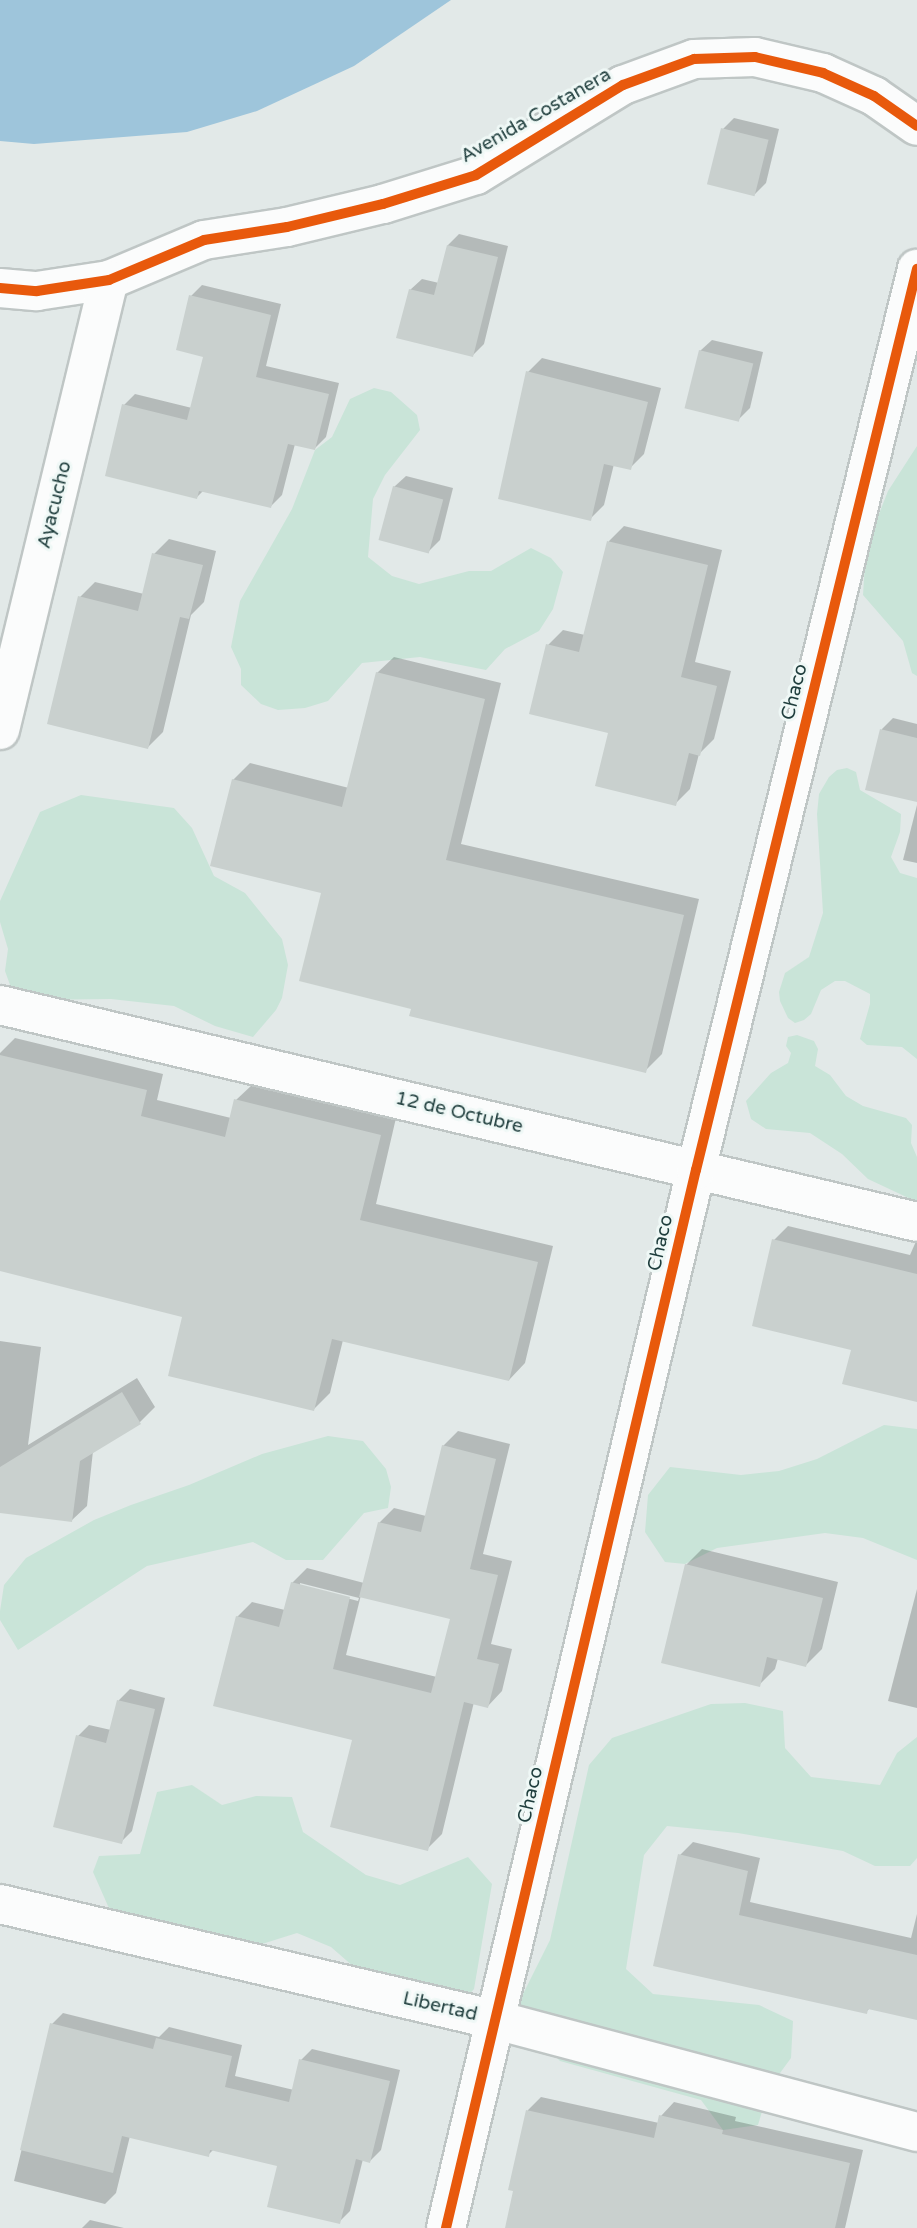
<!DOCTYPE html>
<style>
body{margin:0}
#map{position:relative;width:917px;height:2228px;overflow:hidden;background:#e2e9e8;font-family:"Varela Round",sans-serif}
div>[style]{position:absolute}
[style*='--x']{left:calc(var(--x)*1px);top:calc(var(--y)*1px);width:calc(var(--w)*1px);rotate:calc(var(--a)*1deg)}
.green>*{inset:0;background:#c9e4d8}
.water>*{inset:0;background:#9ec5db}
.shadow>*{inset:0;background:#0003}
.building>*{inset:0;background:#c9d0ce;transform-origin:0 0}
.roads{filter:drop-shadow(2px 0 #bfc6c5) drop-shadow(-2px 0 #bfc6c5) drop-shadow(0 2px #bfc6c5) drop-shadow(0 -2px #bfc6c5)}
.minor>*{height:38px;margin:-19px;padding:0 19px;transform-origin:19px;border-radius:19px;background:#fbfcfc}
.cycleway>*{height:10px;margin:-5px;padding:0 5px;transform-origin:5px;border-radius:5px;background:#e8590c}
span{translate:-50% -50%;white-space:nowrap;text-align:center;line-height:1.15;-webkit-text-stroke:6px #eff8f6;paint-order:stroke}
.street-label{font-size:19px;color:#1e3d3c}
</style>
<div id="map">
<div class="green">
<i style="clip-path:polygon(374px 388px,391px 392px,417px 415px,420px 430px,385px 475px,373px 499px,368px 557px,392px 576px,419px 584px,469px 571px,491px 571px,531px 548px,551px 558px,563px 572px,553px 609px,539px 631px,505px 649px,486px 670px,420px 657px,362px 663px,328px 701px,305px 708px,278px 710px,261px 704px,241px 685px,241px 669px,231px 647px,240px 601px,292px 509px,315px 450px,332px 437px,350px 399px)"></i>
<i style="clip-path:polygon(917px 446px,917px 676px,912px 673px,903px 641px,863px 595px,866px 547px,888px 491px)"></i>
<i style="clip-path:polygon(847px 768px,856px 772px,860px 790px,901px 814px,900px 832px,891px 857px,900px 873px,917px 878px,917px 1059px,902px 1047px,867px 1045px,860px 1039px,870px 1004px,870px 994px,845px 981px,835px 981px,821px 990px,811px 1014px,804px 1020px,795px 1023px,788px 1018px,780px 1001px,779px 992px,785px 973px,809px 957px,823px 913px,817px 814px,819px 794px,829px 777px,837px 770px)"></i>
<i style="clip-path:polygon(81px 795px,174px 808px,192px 828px,214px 876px,245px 893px,282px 939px,288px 965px,282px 998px,276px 1010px,253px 1037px,215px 1026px,174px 1006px,111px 999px,27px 1000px,14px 996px,5px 971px,8px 949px,0 922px,0 901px,40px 812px)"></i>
<i style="clip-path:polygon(797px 1035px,814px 1041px,818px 1049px,815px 1066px,830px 1075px,846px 1096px,863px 1106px,906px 1118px,912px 1125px,911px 1143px,917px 1157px,917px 1202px,868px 1179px,842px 1154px,810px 1133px,766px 1129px,751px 1119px,746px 1101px,771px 1073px,788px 1063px,791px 1053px,786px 1046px,788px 1037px)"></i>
<i style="clip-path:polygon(884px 1425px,917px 1429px,917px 1560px,863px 1538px,825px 1533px,717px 1548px,685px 1564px,665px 1562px,645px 1532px,648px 1495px,670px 1467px,741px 1475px,779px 1471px,817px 1459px)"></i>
<i style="clip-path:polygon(328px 1436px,363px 1441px,386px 1469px,391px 1487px,388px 1508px,364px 1513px,323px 1560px,286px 1560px,253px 1542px,147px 1566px,18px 1650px,0 1620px,0 1611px,4px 1585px,26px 1558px,94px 1520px,131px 1505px,189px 1485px,262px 1454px)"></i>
<i style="clip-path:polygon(745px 1703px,783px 1711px,785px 1748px,811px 1777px,880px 1785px,897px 1753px,917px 1737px,917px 1858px,910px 1866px,875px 1866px,843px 1851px,738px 1833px,667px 1826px,644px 1855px,626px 1969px,653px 1994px,759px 2005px,793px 2021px,791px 2058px,769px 2088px,758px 2125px,723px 2130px,701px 2100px,560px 2061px,533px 2034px,519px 2002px,550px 1940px,589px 1765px,612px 1738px,711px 1704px)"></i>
<i style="clip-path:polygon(192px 1785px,222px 1805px,256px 1796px,292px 1797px,303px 1832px,366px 1875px,400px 1885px,468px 1857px,492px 1884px,474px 1989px,451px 2015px,414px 2023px,380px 2007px,362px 1974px,331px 1947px,297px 1933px,262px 1944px,231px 1963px,196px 1971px,161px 1957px,132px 1935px,108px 1906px,93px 1872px,99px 1856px,140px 1854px,157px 1792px)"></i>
</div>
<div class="water">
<i style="clip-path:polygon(0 0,451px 0,354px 66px,257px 111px,187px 132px,34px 144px,0 141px)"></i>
</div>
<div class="shadow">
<i style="clip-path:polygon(734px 118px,779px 129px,766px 183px,755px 194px,723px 129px)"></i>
<i style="clip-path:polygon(459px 234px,508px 246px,484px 344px,473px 355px,410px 290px,422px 279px,439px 283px,448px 245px)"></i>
<i style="clip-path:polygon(202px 285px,281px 304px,266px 366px,339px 383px,326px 437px,315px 448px,295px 444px,282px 495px,271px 506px,204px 490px,197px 497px,124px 405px,135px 394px,192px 408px,205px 355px,191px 296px)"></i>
<i style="clip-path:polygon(712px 340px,763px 352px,750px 408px,739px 419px,700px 351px)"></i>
<i style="clip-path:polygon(542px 358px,661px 388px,644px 454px,630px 468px,614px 464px,604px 505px,590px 519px,528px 372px)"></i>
<i style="clip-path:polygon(406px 476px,453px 488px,440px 540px,429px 551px,394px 487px)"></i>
<i style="clip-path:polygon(624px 526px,722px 550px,695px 662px,731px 671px,714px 739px,699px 754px,690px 789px,675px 804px,610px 732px,548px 645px,563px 630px,585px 635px,609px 541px)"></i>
<i style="clip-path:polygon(169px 539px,216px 551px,204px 602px,191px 615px,163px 732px,148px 747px,80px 597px,95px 582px,144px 594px,154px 554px)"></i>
<i style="clip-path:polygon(394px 657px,501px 683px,461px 844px,699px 899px,662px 1054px,645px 1071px,413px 1008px,233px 780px,250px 763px,349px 788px,377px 673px)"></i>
<i style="clip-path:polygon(893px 718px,917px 724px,917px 801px,867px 788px,882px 729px)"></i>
<i style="clip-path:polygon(917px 805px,917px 863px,903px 860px)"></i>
<i style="clip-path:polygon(15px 1038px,163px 1074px,157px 1100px,231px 1118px,236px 1100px,253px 1084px,396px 1118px,376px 1204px,553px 1246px,525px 1363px,509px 1380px,343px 1340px,330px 1393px,314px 1409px,184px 1316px,0 1270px,0 1053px)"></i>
<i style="clip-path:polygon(788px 1226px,910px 1255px,917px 1239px,917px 1399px,853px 1348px,774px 1240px)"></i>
<i style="clip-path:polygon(0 1341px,41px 1347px,28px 1445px,137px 1378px,155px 1407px,140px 1422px,93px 1451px,87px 1506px,72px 1520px,0 1511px)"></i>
<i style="clip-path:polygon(evenodd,458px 1431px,510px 1444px,483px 1554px,512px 1561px,491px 1644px,512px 1649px,502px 1691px,488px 1706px,474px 1702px,442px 1834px,427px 1849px,354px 1739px,237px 1617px,252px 1602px,285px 1610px,292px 1583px,307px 1568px,364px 1583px,379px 1523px,394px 1508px,426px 1516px,443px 1446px,458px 1431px,300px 1583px,359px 1598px,358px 1601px,300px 1586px,300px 1583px,458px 1431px,361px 1595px,452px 1618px,437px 1677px,346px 1655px,361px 1595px)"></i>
<i style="clip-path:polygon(702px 1549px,838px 1582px,822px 1649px,806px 1665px,778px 1658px,775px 1669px,759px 1685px,686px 1565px)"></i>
<i style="clip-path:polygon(917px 1589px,917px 1708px,888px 1701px)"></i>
<i style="clip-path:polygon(130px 1689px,165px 1698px,132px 1831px,121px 1842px,78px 1736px,89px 1725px,111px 1730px,119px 1700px)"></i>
<i style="clip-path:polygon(693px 1842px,760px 1858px,750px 1902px,911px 1938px,917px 1914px,917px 2019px,870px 2008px,866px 2012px,655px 1964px,680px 1855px)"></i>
<i style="clip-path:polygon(63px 2013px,159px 2037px,169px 2027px,242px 2045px,235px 2076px,294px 2090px,301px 2060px,312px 2049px,400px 2070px,381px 2150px,370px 2161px,363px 2159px,350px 2211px,339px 2222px,279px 2165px,214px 2149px,208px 2155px,130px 2136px,116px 2193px,105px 2204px,14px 2181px,52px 2024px)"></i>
<i style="clip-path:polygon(541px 2097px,659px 2123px,661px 2116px,674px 2102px,736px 2117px,735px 2121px,863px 2150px,845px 2228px,507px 2228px,528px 2110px)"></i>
<i style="clip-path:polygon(90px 2220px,124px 2228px,82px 2228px)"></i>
</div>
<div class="building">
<i style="left:721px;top:128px;width:49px;height:58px;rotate:14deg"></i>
<i style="clip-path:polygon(447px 245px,498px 257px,473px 357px,396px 338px,409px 289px,434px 295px)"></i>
<i style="clip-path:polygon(189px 295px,271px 315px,256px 377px,329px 394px,315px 450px,288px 444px,271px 508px,199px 491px,197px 499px,105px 476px,122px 404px,187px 420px,203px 357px,176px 350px)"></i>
<i style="left:699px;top:350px;width:56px;height:60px;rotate:14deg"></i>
<i style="clip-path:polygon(526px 371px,648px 402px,631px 470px,604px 464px,591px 521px,498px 499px)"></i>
<i style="left:393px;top:486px;width:52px;height:56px;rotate:15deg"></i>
<i style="clip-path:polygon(607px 541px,708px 565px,681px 677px,717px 686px,700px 756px,689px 753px,676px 806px,595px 786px,608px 733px,529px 714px,546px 644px,579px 652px)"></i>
<i style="clip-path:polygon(152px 553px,203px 565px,189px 619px,180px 617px,148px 749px,47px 724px,78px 596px,138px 611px)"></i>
<i style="clip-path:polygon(376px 672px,485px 699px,446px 860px,684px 915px,646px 1073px,409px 1016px,411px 1009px,299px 981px,321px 893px,210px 866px,232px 779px,342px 807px)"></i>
<i style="clip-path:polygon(880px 729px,917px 738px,917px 802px,865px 790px)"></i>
<i style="clip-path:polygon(0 1055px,147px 1090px,141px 1116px,225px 1137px,234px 1099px,381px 1135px,360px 1220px,538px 1262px,509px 1381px,332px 1339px,314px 1411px,168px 1376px,182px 1317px,0 1271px)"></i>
<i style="clip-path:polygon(772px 1239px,917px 1274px,917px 1402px,842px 1384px,851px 1350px,752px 1326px)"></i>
<i style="clip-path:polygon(122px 1392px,141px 1424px,80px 1461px,72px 1522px,0 1513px,0 1467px)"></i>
<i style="clip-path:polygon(442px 1445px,496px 1459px,470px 1569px,498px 1575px,477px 1659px,499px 1664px,488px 1708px,464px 1702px,428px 1851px,330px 1827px,352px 1740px,213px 1706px,236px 1616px,279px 1627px,291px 1582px,350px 1597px,333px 1669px,431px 1693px,450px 1619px,359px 1597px,378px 1522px,421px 1532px)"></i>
<i style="clip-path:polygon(685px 1564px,823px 1598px,806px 1667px,767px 1657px,760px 1687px,661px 1663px)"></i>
<i style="clip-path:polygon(117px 1700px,155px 1709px,122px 1844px,53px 1827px,76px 1735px,106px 1743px)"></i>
<i style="clip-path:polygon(678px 1854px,748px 1871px,739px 1915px,917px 1955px,917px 2020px,868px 2009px,867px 2014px,653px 1966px)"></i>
<i style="clip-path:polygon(50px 2023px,153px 2049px,156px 2038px,232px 2056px,225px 2087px,289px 2102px,299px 2059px,390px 2081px,370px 2163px,356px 2159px,340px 2224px,267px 2207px,277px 2166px,210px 2150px,209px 2157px,122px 2136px,113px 2173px,20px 2150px)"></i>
<i style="clip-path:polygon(526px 2110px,654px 2138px,659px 2115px,723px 2130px,722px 2134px,850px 2163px,835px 2228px,505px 2228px,513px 2191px,508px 2190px)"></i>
</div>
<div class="roads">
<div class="minor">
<i style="--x:0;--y:288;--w:37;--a:5"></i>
<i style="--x:37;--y:291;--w:73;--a:-8.7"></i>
<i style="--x:109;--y:280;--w:103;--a:-22.8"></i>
<i style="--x:204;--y:240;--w:84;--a:-8.9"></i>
<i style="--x:287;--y:227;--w:99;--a:-13.5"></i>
<i style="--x:383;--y:204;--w:97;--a:-17.3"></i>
<i style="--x:476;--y:175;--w:172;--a:-31.5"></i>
<i style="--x:623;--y:85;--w:76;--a:-20.1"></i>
<i style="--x:694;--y:59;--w:61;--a:-1.9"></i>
<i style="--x:755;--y:57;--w:70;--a:13.2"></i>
<i style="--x:823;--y:73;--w:56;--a:24.3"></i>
<i style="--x:874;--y:96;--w:52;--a:34.9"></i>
<i style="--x:0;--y:730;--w:463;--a:-76.4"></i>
<i style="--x:0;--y:1005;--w:942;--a:13.31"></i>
<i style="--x:0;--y:1904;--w:509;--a:13.16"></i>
<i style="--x:496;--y:2020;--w:436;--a:14.9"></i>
<i style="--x:446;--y:2228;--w:1087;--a:-76.71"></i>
<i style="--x:696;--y:1170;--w:928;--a:-76.22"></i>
</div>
</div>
<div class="cycleway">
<i style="--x:0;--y:288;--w:37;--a:5"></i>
<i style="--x:37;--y:291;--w:73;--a:-8.7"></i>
<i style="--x:109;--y:280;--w:103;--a:-22.8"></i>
<i style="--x:204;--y:240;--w:84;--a:-8.9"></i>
<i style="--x:287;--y:227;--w:99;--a:-13.5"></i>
<i style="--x:383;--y:204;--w:97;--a:-17.3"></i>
<i style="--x:476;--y:175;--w:172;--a:-31.5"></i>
<i style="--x:623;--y:85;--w:76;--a:-20.1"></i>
<i style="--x:694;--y:59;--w:61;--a:-1.9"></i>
<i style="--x:755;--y:57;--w:70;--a:13.2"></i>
<i style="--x:823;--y:73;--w:56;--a:24.3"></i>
<i style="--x:874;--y:96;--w:52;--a:34.9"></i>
<i style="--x:446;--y:2228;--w:1087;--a:-76.71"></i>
<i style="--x:696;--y:1170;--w:928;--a:-76.22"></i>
</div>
<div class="street-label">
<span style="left:536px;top:116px;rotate:-30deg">Avenida Costanera</span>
<span style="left:55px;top:505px;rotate:-76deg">Ayacucho</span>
<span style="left:795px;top:692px;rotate:-76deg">Chaco</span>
<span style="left:459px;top:1113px;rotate:13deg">12 de Octubre</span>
<span style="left:661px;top:1243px;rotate:-77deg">Chaco</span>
<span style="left:531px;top:1795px;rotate:-77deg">Chaco</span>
<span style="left:440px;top:2007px;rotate:13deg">Libertad</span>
</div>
</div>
